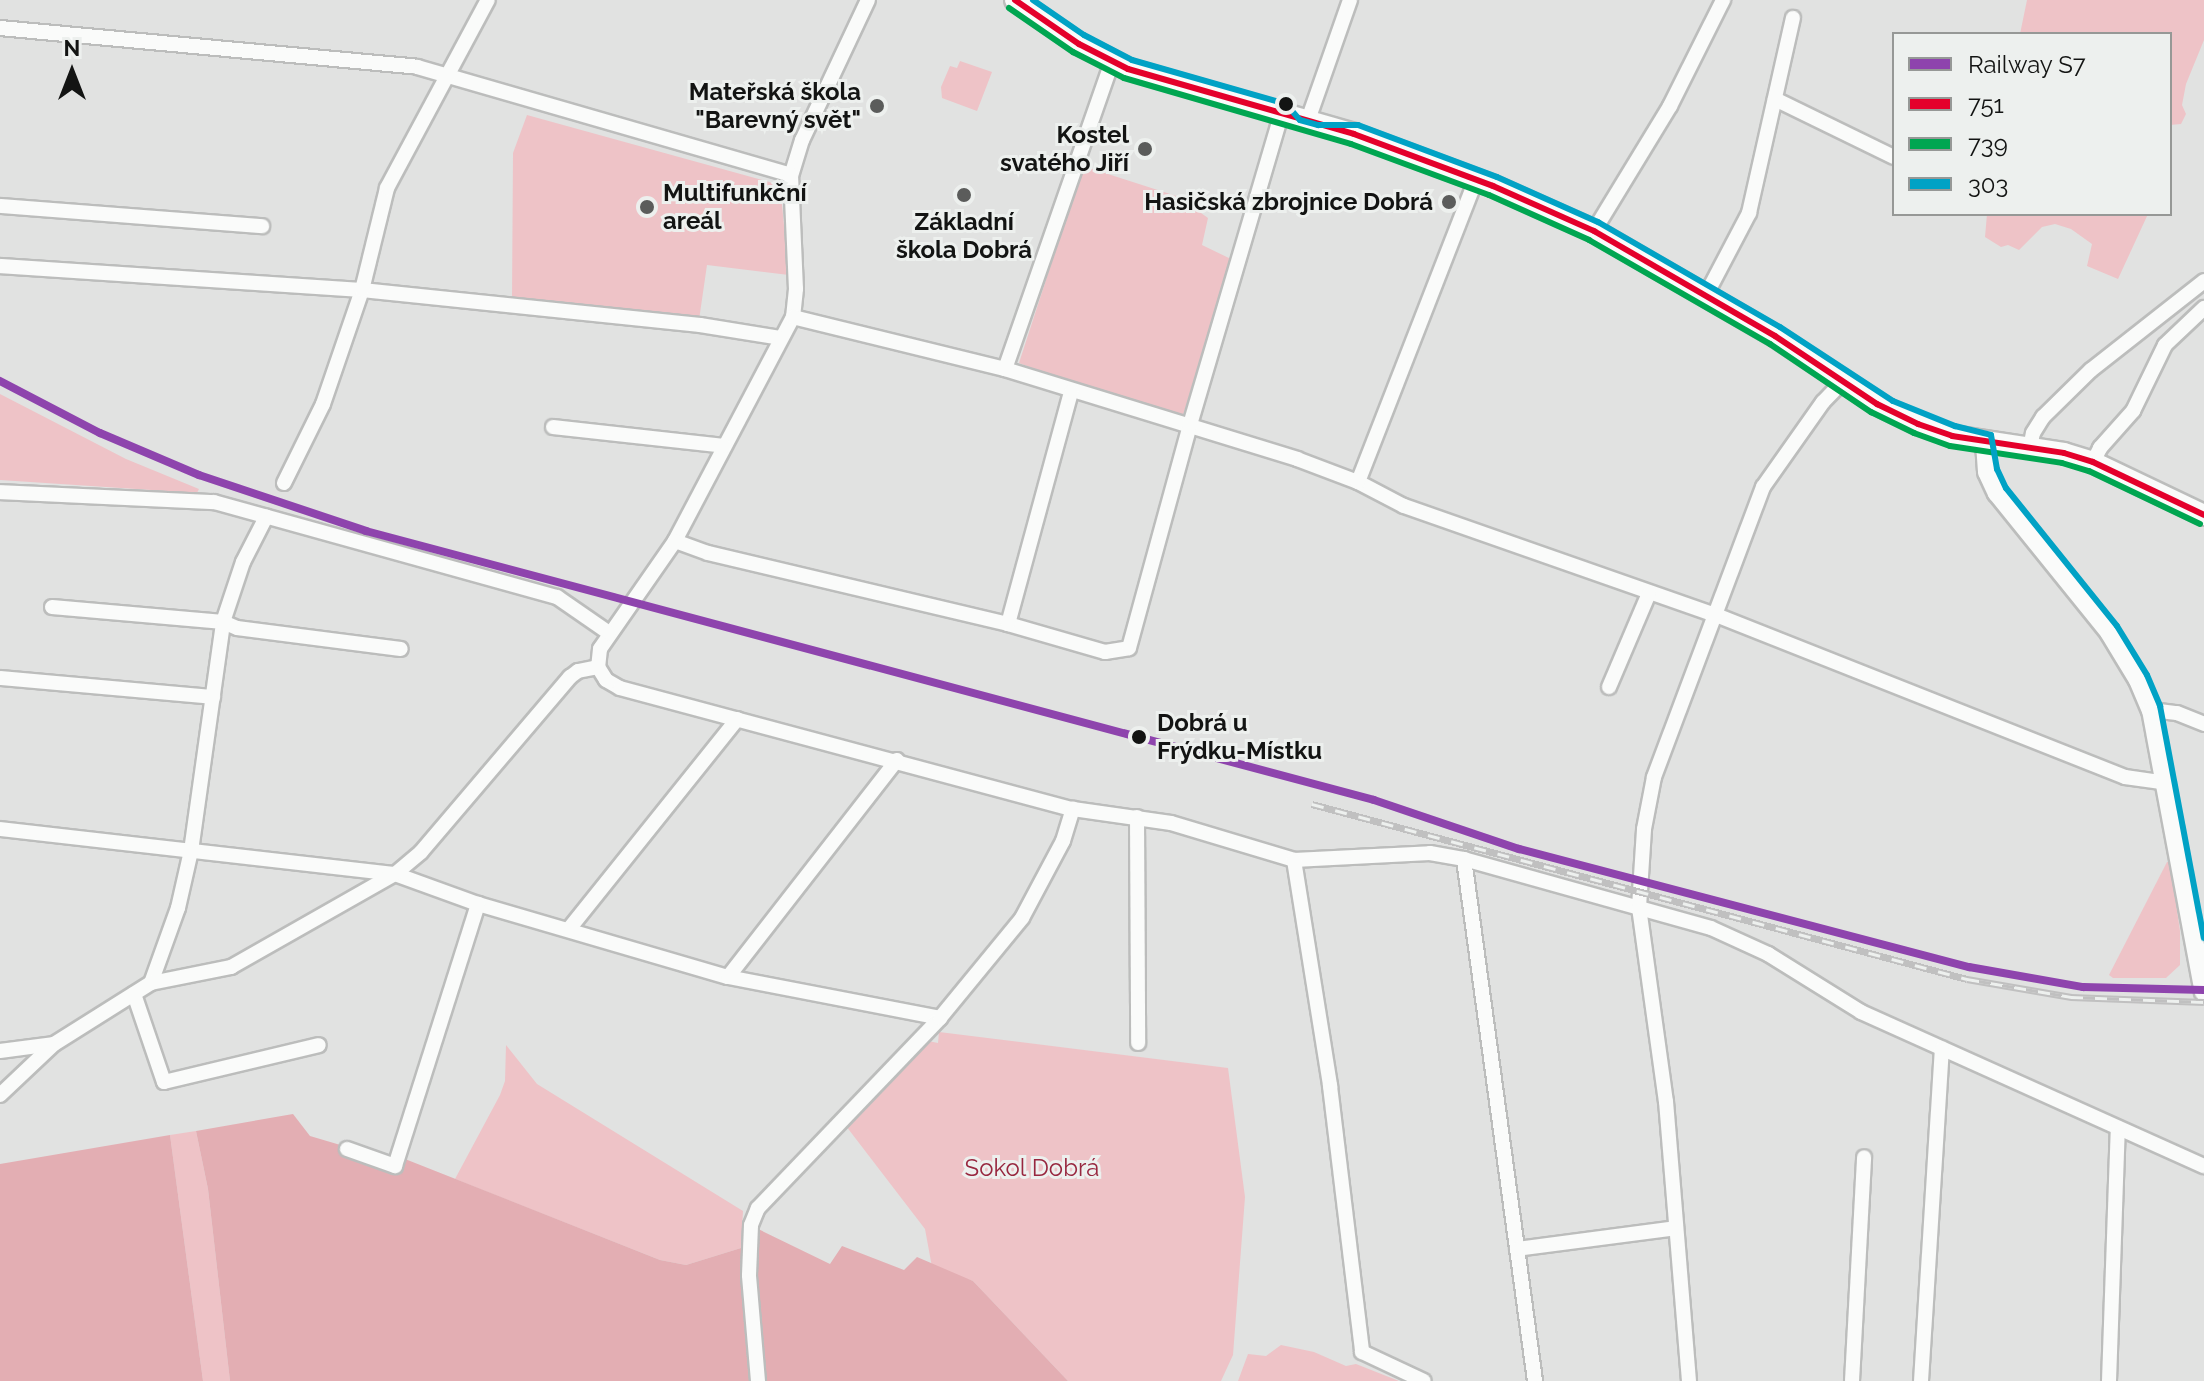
<!DOCTYPE html>
<meta charset="utf-8">
<style>
body{margin:0}
#map{position:relative;width:2204px;height:1381px;overflow:hidden;background:#e1e2e1;font-family:Raleway,sans-serif}
div>[style]{position:absolute}
[style*='--x']{left:calc(var(--x)*1px);top:calc(var(--y)*1px);width:calc(var(--w)*1px);rotate:calc(var(--a)*1deg)}
.green>*{inset:0;background:#eec3c7}
.forest>*{inset:0;background:#e3aeb3}
.roads{filter:drop-shadow(2px 0 #bcbdbc) drop-shadow(-2px 0 #bcbdbc) drop-shadow(0 2px #bcbdbc) drop-shadow(0 -2px #bcbdbc)}
.minor>*{height:14px;margin:-7px;padding:0 7px;transform-origin:7px;border-radius:7px;background:#fafbfa}
.tertiary>*{height:18px;margin:-9px;padding:0 9px;transform-origin:9px;border-radius:9px;background:#fafbfa}
.secondary>*{height:20px;margin:-10px;padding:0 10px;transform-origin:10px;border-radius:10px;background:#fafbfa}
.rail>*{height:7px;margin-top:-3.5px;transform-origin:0;background:repeating-linear-gradient(90deg,#edf0ee 0 12px,#c0c0c0 0 24px);box-sizing:border-box;border-block:2px solid #c0c0c0}
.bus-1>*{height:6px;margin:-3px;padding:0 3px;transform-origin:3px;border-radius:3px;background:#e4002b}
.bus-2>*{height:6px;margin:-3px;padding:0 3px;transform-origin:3px;border-radius:3px;background:#00a651}
.bus-3>*{height:6px;margin:-3px;padding:0 3px;transform-origin:3px;border-radius:3px;background:#01a2c5}
.rail-1>*{height:8px;margin:-4px;padding:0 4px;transform-origin:4px;border-radius:4px;background:#8e44ad}
.dots>*{width:22px;height:22px;translate:-50% -50%;box-sizing:border-box;border:4px solid #edf0ee;border-radius:50%}
span{translate:-50% -50%;white-space:nowrap;text-align:center;line-height:1.15;-webkit-text-stroke:6px #edf0ee;paint-order:stroke}
.poi-label{font-size:24px;color:#131413;font-weight:700}
.right{translate:-100% -50%;text-align:right}
.left{translate:0 -50%;text-align:left}
.stop-label{font-size:24px;color:#131413;font-weight:700}
.park-label{font-size:24px;color:#98273f}
.legend{position:absolute;left:1892px;top:32px;width:280px;height:184px;box-sizing:border-box;background:#edf0ee;border:2px solid #969896;margin:0;padding:10px 14px;list-style:none;font-size:24px;color:#131413}
.legend li{display:flex;align-items:center;gap:16px;height:40px}
.legend b{width:40px;border:2px solid #969896}
.north{position:absolute;left:32px;top:32px;width:80px;height:80px;-webkit-text-stroke:6px #edf0ee;paint-order:stroke;rotate:0deg;font-size:22px;font-weight:700;line-height:32px;text-align:center;color:#131413}
.north::after{content:'';display:block;margin:auto;width:28px;height:36px;background:#131413;clip-path:polygon(50% 0,100% 100%,50% 72%,0 100%)}
</style>
<div id="map">
<div class="green">
<i style="clip-path:polygon(2027px 0,2204px 0,2204px 40px,2186px 84px,2182px 105px,2186px 114px,2181px 124px,2170px 125px,2170px 34px,2020px 34px)"></i>
<i style="clip-path:polygon(960px 61px,992px 72px,977px 111px,942px 98px,941px 87px,950px 66px,957px 68px)"></i>
<i style="clip-path:polygon(527px 115px,780px 185px,789px 275px,707px 265px,699px 320px,512px 299px,513px 153px)"></i>
<i style="clip-path:polygon(1083px 166px,1195px 202px,1194px 208px,1208px 218px,1202px 245px,1233px 260px,1183px 415px,1176px 419px,1139px 409px,1019px 363px)"></i>
<i style="clip-path:polygon(1987px 214px,2148px 214px,2118px 279px,2087px 266px,2092px 244px,2071px 229px,2055px 224px,2042px 227px,2019px 250px,2008px 245px,2001px 247px,1985px 237px)"></i>
<i style="clip-path:polygon(0 394px,126px 459px,199px 489px,197px 493px,0 480px)"></i>
<i style="clip-path:polygon(2167px 862px,2170px 862px,2180px 931px,2180px 965px,2166px 978px,2113px 978px,2109px 975px)"></i>
<i style="clip-path:polygon(939px 1032px,1228px 1068px,1245px 1197px,1233px 1355px,1221px 1381px,1068px 1381px,973px 1281px,932px 1267px,925px 1229px,846px 1126px,923px 1040px,938px 1043px)"></i>
<i style="clip-path:polygon(506px 1045px,537px 1084px,743px 1211px,741px 1248px,686px 1265px,660px 1260px,455px 1179px,500px 1095px,505px 1081px)"></i>
<i style="clip-path:polygon(196px 1131px,208px 1189px,230px 1381px,203px 1381px,170px 1135px)"></i>
<i style="clip-path:polygon(1281px 1345px,1314px 1352px,1346px 1366px,1356px 1364px,1399px 1381px,1238px 1381px,1248px 1354px,1266px 1356px)"></i>
</div>
<div class="forest">
<i style="clip-path:polygon(293px 1114px,310px 1136px,391px 1160px,405px 1159px,660px 1260px,686px 1265px,741px 1248px,754px 1227px,830px 1264px,842px 1246px,904px 1270px,917px 1257px,973px 1281px,1068px 1381px,230px 1381px,208px 1189px,196px 1131px)"></i>
<i style="clip-path:polygon(170px 1135px,203px 1381px,0 1381px,0 1164px)"></i>
</div>
<div class="roads">
<div class="minor">
<i style="--x:868;--y:0;--w:155;--a:115.2"></i>
<i style="--x:802;--y:140;--w:37;--a:107"></i>
<i style="--x:791;--y:175;--w:114;--a:87.5"></i>
<i style="--x:796;--y:289;--w:28;--a:96"></i>
<i style="--x:793;--y:317;--w:253;--a:117.8"></i>
<i style="--x:675;--y:541;--w:131;--a:124.8"></i>
<i style="--x:600;--y:649;--w:18;--a:96"></i>
<i style="--x:598;--y:667;--w:15;--a:58"></i>
<i style="--x:606;--y:680;--w:16;--a:30"></i>
<i style="--x:620;--y:688;--w:469;--a:15"></i>
<i style="--x:1073;--y:809;--w:99;--a:8.1"></i>
<i style="--x:1171;--y:823;--w:128;--a:16.7"></i>
<i style="--x:1294;--y:860;--w:136;--a:-2.9"></i>
<i style="--x:1430;--y:853;--w:35;--a:10"></i>
<i style="--x:1464;--y:859;--w:256;--a:15.6"></i>
<i style="--x:1711;--y:928;--w:63;--a:24.5"></i>
<i style="--x:1768;--y:954;--w:110;--a:31.9"></i>
<i style="--x:1861;--y:1012;--w:376;--a:24.2"></i>
<i style="--x:0;--y:28;--w:419;--a:5.3"></i>
<i style="--x:417;--y:67;--w:389;--a:16.1"></i>
<i style="--x:1775;--y:99;--w:132;--a:26"></i>
<i style="--x:1308;--y:120;--w:127;--a:-70.7"></i>
<i style="--x:0;--y:206;--w:263;--a:4.4"></i>
<i style="--x:1594;--y:231;--w:146;--a:-58.7"></i>
<i style="--x:1670;--y:106;--w:119;--a:-63.4"></i>
<i style="--x:0;--y:266;--w:363;--a:3.8"></i>
<i style="--x:362;--y:290;--w:340;--a:5.9"></i>
<i style="--x:700;--y:325;--w:81;--a:9.2"></i>
<i style="--x:1706;--y:295;--w:93;--a:-62.3"></i>
<i style="--x:1749;--y:213;--w:200;--a:-77.3"></i>
<i style="--x:793;--y:317;--w:218;--a:13.8"></i>
<i style="--x:1005;--y:369;--w:306;--a:17.1"></i>
<i style="--x:1297;--y:459;--w:65;--a:20.7"></i>
<i style="--x:1358;--y:482;--w:52;--a:27.6"></i>
<i style="--x:1404;--y:506;--w:330;--a:19.3"></i>
<i style="--x:1716;--y:615;--w:440;--a:21.6"></i>
<i style="--x:2125;--y:777;--w:42;--a:8.1"></i>
<i style="--x:1005;--y:369;--w:325;--a:-70.8"></i>
<i style="--x:553;--y:427;--w:172;--a:6.3"></i>
<i style="--x:2030;--y:448;--w:15;--a:-79"></i>
<i style="--x:2033;--y:433;--w:19;--a:-58"></i>
<i style="--x:2043;--y:417;--w:67;--a:-44.4"></i>
<i style="--x:2091;--y:370;--w:144;--a:-38.2"></i>
<i style="--x:2093;--y:462;--w:16;--a:-63"></i>
<i style="--x:2100;--y:448;--w:50;--a:-48.3"></i>
<i style="--x:2133;--y:411;--w:73;--a:-64.1"></i>
<i style="--x:2165;--y:345;--w:54;--a:-43.5"></i>
<i style="--x:1358;--y:482;--w:325;--a:-68.7"></i>
<i style="--x:284;--y:483;--w:88;--a:-63.7"></i>
<i style="--x:323;--y:404;--w:120;--a:-71.1"></i>
<i style="--x:362;--y:290;--w:105;--a:-76.2"></i>
<i style="--x:387;--y:188;--w:213;--a:-61.8"></i>
<i style="--x:0;--y:492;--w:214;--a:2.7"></i>
<i style="--x:214;--y:502;--w:356;--a:15.5"></i>
<i style="--x:557;--y:597;--w:63;--a:34.7"></i>
<i style="--x:675;--y:541;--w:35;--a:20"></i>
<i style="--x:708;--y:553;--w:308;--a:13.3"></i>
<i style="--x:1008;--y:624;--w:101;--a:16.1"></i>
<i style="--x:1105;--y:652;--w:24;--a:-9"></i>
<i style="--x:1129;--y:648;--w:228;--a:-74.7"></i>
<i style="--x:1189;--y:428;--w:328;--a:-73.6"></i>
<i style="--x:52;--y:607;--w:172;--a:5"></i>
<i style="--x:223;--y:622;--w:15;--a:23"></i>
<i style="--x:237;--y:628;--w:165;--a:7.3"></i>
<i style="--x:1008;--y:624;--w:240;--a:-74.8"></i>
<i style="--x:0;--y:678;--w:214;--a:5.1"></i>
<i style="--x:1609;--y:687;--w:102;--a:-66.9"></i>
<i style="--x:2151;--y:710;--w:26;--a:7"></i>
<i style="--x:2177;--y:713;--w:29;--a:22"></i>
<i style="--x:1137;--y:817;--w:226;--a:89.7"></i>
<i style="--x:0;--y:829;--w:398;--a:6.5"></i>
<i style="--x:395;--y:874;--w:88;--a:19.9"></i>
<i style="--x:478;--y:904;--w:260;--a:16.3"></i>
<i style="--x:728;--y:977;--w:216;--a:10.9"></i>
<i style="--x:1464;--y:859;--w:527;--a:82.25"></i>
<i style="--x:1294;--y:860;--w:229;--a:80.9"></i>
<i style="--x:1330;--y:1086;--w:268;--a:83.1"></i>
<i style="--x:1362;--y:1352;--w:68;--a:25.1"></i>
<i style="--x:569;--y:929;--w:269;--a:-51.3"></i>
<i style="--x:728;--y:977;--w:275;--a:-52.1"></i>
<i style="--x:151;--y:983;--w:80;--a:-70.2"></i>
<i style="--x:178;--y:908;--w:58;--a:-77.2"></i>
<i style="--x:191;--y:851;--w:231;--a:-82"></i>
<i style="--x:223;--y:622;--w:63;--a:-71.6"></i>
<i style="--x:243;--y:562;--w:51;--a:-62.9"></i>
<i style="--x:134;--y:994;--w:93;--a:71.2"></i>
<i style="--x:164;--y:1082;--w:159;--a:-13.4"></i>
<i style="--x:0;--y:1051;--w:53;--a:-7.5"></i>
<i style="--x:0;--y:1095;--w:74;--a:-43.4"></i>
<i style="--x:54;--y:1044;--w:115;--a:-32.2"></i>
<i style="--x:151;--y:983;--w:82;--a:-11.3"></i>
<i style="--x:231;--y:967;--w:189;--a:-29.6"></i>
<i style="--x:395;--y:874;--w:34;--a:-40"></i>
<i style="--x:421;--y:852;--w:230;--a:-49.6"></i>
<i style="--x:570;--y:677;--w:10;--a:-37"></i>
<i style="--x:578;--y:671;--w:20;--a:-11"></i>
<i style="--x:347;--y:1149;--w:51;--a:19.5"></i>
<i style="--x:395;--y:1166;--w:275;--a:-72.4"></i>
<i style="--x:1517;--y:1249;--w:160;--a:-7.5"></i>
<i style="--x:758;--y:1381;--w:106;--a:-94.9"></i>
<i style="--x:749;--y:1275;--w:50;--a:-87.7"></i>
<i style="--x:751;--y:1225;--w:18;--a:-68"></i>
<i style="--x:758;--y:1208;--w:263;--a:-46.2"></i>
<i style="--x:940;--y:1018;--w:129;--a:-50.6"></i>
<i style="--x:1022;--y:918;--w:87;--a:-62"></i>
<i style="--x:1063;--y:841;--w:34;--a:-73"></i>
<i style="--x:1689;--y:1381;--w:280;--a:-94.7"></i>
<i style="--x:1666;--y:1102;--w:197;--a:-97.9"></i>
<i style="--x:1639;--y:907;--w:78;--a:-86.3"></i>
<i style="--x:1644;--y:829;--w:53;--a:-79.1"></i>
<i style="--x:1654;--y:777;--w:310;--a:-69.4"></i>
<i style="--x:1763;--y:487;--w:104;--a:-54.8"></i>
<i style="--x:1823;--y:402;--w:28;--a:-46"></i>
<i style="--x:1852;--y:1381;--w:224;--a:-86.9"></i>
<i style="--x:1921;--y:1381;--w:333;--a:-86.4"></i>
<i style="--x:2109;--y:1381;--w:253;--a:-88"></i>
</div>
<div class="tertiary">
<i style="--x:1985;--y:443;--w:29;--a:86"></i>
<i style="--x:1987;--y:472;--w:23;--a:65"></i>
<i style="--x:1997;--y:493;--w:179;--a:51.1"></i>
<i style="--x:2109;--y:632;--w:56;--a:58.9"></i>
<i style="--x:2138;--y:680;--w:33;--a:67"></i>
<i style="--x:2151;--y:710;--w:287;--a:79.4"></i>
</div>
<div class="secondary">
<i style="--x:1015;--y:0;--w:78;--a:34.5"></i>
<i style="--x:1079;--y:44;--w:55;--a:27"></i>
<i style="--x:1128;--y:69;--w:235;--a:16"></i>
<i style="--x:1354;--y:134;--w:148;--a:20.5"></i>
<i style="--x:1493;--y:186;--w:111;--a:24"></i>
<i style="--x:1594;--y:231;--w:209;--a:30.1"></i>
<i style="--x:1775;--y:336;--w:123;--a:33.7"></i>
<i style="--x:1877;--y:404;--w:46;--a:26"></i>
<i style="--x:1918;--y:424;--w:36;--a:19"></i>
<i style="--x:1952;--y:436;--w:113;--a:8.6"></i>
<i style="--x:2064;--y:453;--w:30;--a:17"></i>
<i style="--x:2093;--y:462;--w:123;--a:25.5"></i>
</div>
</div>
<div class="rail">
<i style="--x:1312;--y:804;--w:678;--a:14.96"></i>
<i style="--x:1967;--y:979;--w:106;--a:9.8"></i>
<i style="--x:2071;--y:997;--w:133;--a:2.2"></i>
</div>
<div class="bus-1">
<i style="--x:1015;--y:0;--w:78;--a:34.5"></i>
<i style="--x:1079;--y:44;--w:55;--a:27"></i>
<i style="--x:1128;--y:69;--w:235;--a:16"></i>
<i style="--x:1354;--y:134;--w:148;--a:20.5"></i>
<i style="--x:1493;--y:186;--w:111;--a:24"></i>
<i style="--x:1594;--y:231;--w:209;--a:30.1"></i>
<i style="--x:1775;--y:336;--w:123;--a:33.7"></i>
<i style="--x:1877;--y:404;--w:46;--a:26"></i>
<i style="--x:1918;--y:424;--w:36;--a:19"></i>
<i style="--x:1952;--y:436;--w:113;--a:8.6"></i>
<i style="--x:2064;--y:453;--w:30;--a:17"></i>
<i style="--x:2093;--y:462;--w:123;--a:25.5"></i>
</div>
<div class="bus-2">
<i style="--x:1009;--y:8;--w:78;--a:34.5"></i>
<i style="--x:1073;--y:52;--w:57;--a:27"></i>
<i style="--x:1124;--y:78;--w:236;--a:16.2"></i>
<i style="--x:1351;--y:144;--w:147;--a:20.3"></i>
<i style="--x:1489;--y:195;--w:110;--a:24.2"></i>
<i style="--x:1589;--y:240;--w:209;--a:29.9"></i>
<i style="--x:1770;--y:344;--w:122;--a:34"></i>
<i style="--x:1871;--y:412;--w:48;--a:26"></i>
<i style="--x:1914;--y:433;--w:38;--a:20"></i>
<i style="--x:1950;--y:446;--w:113;--a:8.6"></i>
<i style="--x:2062;--y:463;--w:28;--a:17"></i>
<i style="--x:2089;--y:471;--w:123;--a:25.5"></i>
</div>
<div class="bus-3">
<i style="--x:1033;--y:0;--w:62;--a:34.5"></i>
<i style="--x:1084;--y:35;--w:54;--a:27.5"></i>
<i style="--x:1132;--y:60;--w:160;--a:15.9"></i>
<i style="--x:1286;--y:104;--w:21;--a:49"></i>
<i style="--x:1300;--y:120;--w:19;--a:16"></i>
<i style="--x:1318;--y:125;--w:40;--a:0"></i>
<i style="--x:1358;--y:125;--w:148;--a:20.5"></i>
<i style="--x:1497;--y:177;--w:111;--a:24"></i>
<i style="--x:1598;--y:222;--w:210;--a:30"></i>
<i style="--x:1780;--y:327;--w:135;--a:33.2"></i>
<i style="--x:1893;--y:401;--w:67;--a:22"></i>
<i style="--x:1955;--y:426;--w:37;--a:14"></i>
<i style="--x:1991;--y:435;--w:35;--a:80"></i>
<i style="--x:1997;--y:469;--w:21;--a:65"></i>
<i style="--x:2006;--y:488;--w:177;--a:51.2"></i>
<i style="--x:2117;--y:626;--w:57;--a:58.5"></i>
<i style="--x:2147;--y:675;--w:34;--a:67"></i>
<i style="--x:2160;--y:706;--w:236;--a:79.3"></i>
</div>
<div class="rail-1">
<i style="--x:0;--y:381;--w:113;--a:27.5"></i>
<i style="--x:100;--y:433;--w:108;--a:23"></i>
<i style="--x:199;--y:475;--w:176;--a:18.5"></i>
<i style="--x:366;--y:531;--w:1043;--a:14.94"></i>
<i style="--x:1374;--y:800;--w:153;--a:18.7"></i>
<i style="--x:1519;--y:849;--w:465;--a:14.7"></i>
<i style="--x:1969;--y:967;--w:116;--a:10"></i>
<i style="--x:2083;--y:987;--w:121;--a:1.4"></i>
</div>
<div class="dots">
<i style="left:1286px;top:104px;background:#131413"></i>
<i style="left:877px;top:106px;background:#5b5c5b"></i>
<i style="left:1145px;top:149px;background:#5b5c5b"></i>
<i style="left:964px;top:195px;background:#5b5c5b"></i>
<i style="left:1449px;top:202px;background:#5b5c5b"></i>
<i style="left:647px;top:207px;background:#5b5c5b"></i>
<i style="left:1139px;top:737px;background:#131413"></i>
</div>
<div class="poi-label">
<span class="right" style="left:861px;top:106px">Mateřská škola<br>"Barevný svět"</span>
<span class="right" style="left:1129px;top:149px">Kostel<br>svatého Jiří</span>
<span class="left" style="left:663px;top:207px">Multifunkční<br>areál</span>
<span class="right" style="left:1433px;top:202px">Hasičská zbrojnice Dobrá</span>
<span style="left:964px;top:236px">Základní<br>škola Dobrá</span>
</div>
<div class="stop-label">
<span class="left" style="left:1157px;top:737px">Dobrá u<br>Frýdku-Místku</span>
</div>
<div class="park-label">
<span style="left:1032px;top:1168px">Sokol Dobrá</span>
</div>
<ul class="legend">
<li><b style="height:10px;background:#8e44ad"></b>Railway S7</li>
<li><b style="height:10px;background:#e4002b"></b>751</li>
<li><b style="height:10px;background:#00a651"></b>739</li>
<li><b style="height:10px;background:#01a2c5"></b>303</li>
</ul>
<div class="north">N</div>
</div>
